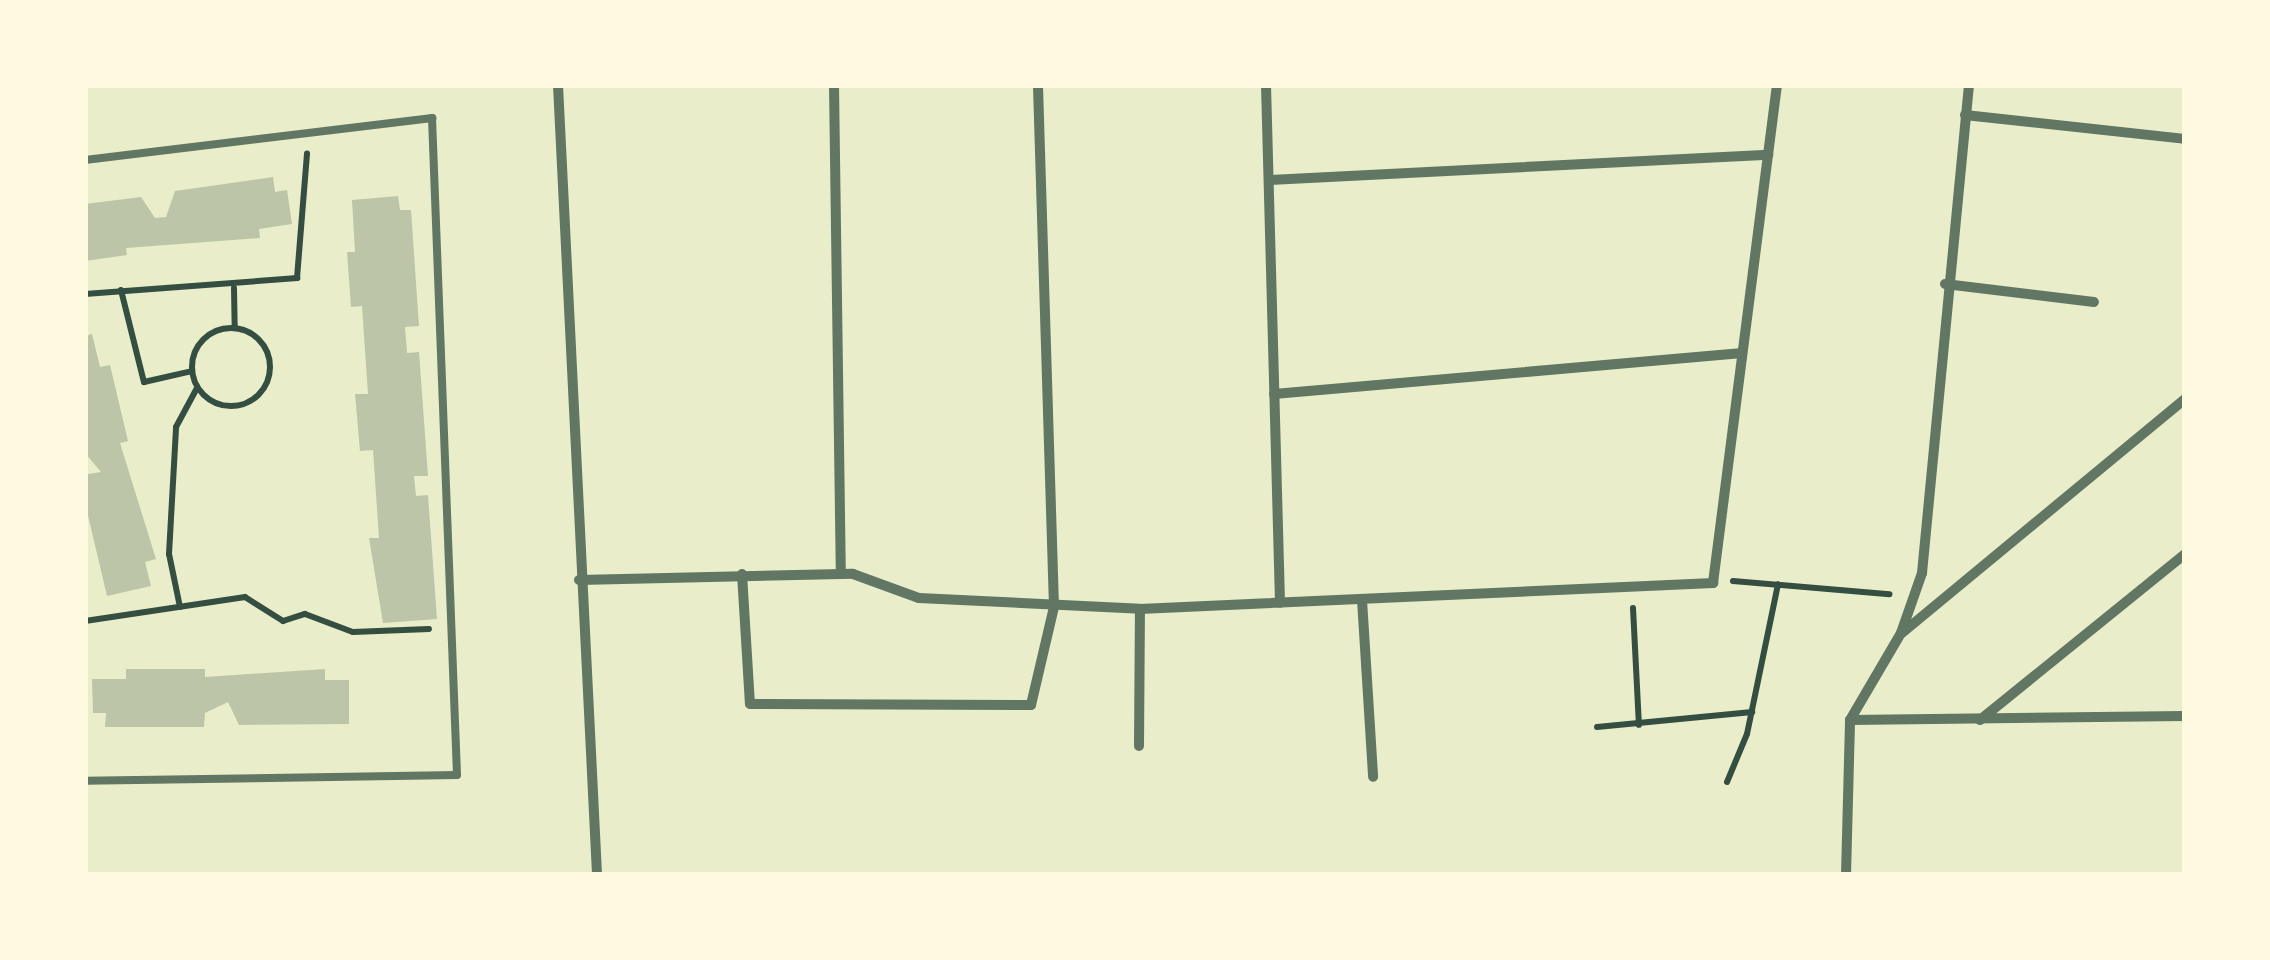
<!DOCTYPE html>
<style>
body{margin:0}
#map{position:relative;width:2270px;height:960px;overflow:hidden;background:#e9edc9;font-family:Signika,sans-serif}
div>[style]{position:absolute}
[style*='--x']{left:calc(var(--x)*1px);top:calc(var(--y)*1px);width:calc(var(--w)*1px);rotate:calc(var(--a)*1deg)}
.building>*{inset:0;background:#bcc5a7}
.path>*{height:6px;margin:-3px;padding:0 3px;transform-origin:3px;border-radius:3px;background:#344e41}
.path>.ring{margin:-3px;padding:0;box-sizing:content-box;background:none;border:6px solid #344e41;border-radius:50%}
.service>*{height:8px;margin:-4px;padding:0 4px;transform-origin:4px;border-radius:4px;background:#617663}
.minor>*{height:10px;margin:-5px;padding:0 5px;transform-origin:5px;border-radius:5px;background:#617663}
span{translate:-50% -50%;white-space:nowrap;text-align:center;line-height:1.15;-webkit-text-stroke:8px #fefae0;paint-order:stroke}
.frame{position:absolute;inset:0;border:88px solid #fefae0;pointer-events:none}
</style>
<div id="map">
<div class="building">
<i style="clip-path:polygon(273px 177px,275px 192px,287px 190px,292px 224px,259px 229px,260px 238px,126px 248px,127px 255px,85px 261px,85px 204px,141px 197px,155px 218px,166px 217px,175px 191px)"></i>
<i style="clip-path:polygon(398px 196px,400px 210px,411px 210px,419px 326px,405px 327px,407px 353px,419px 352px,428px 476px,414px 476px,416px 496px,428px 495px,437px 619px,383px 623px,369px 538px,379px 538px,373px 450px,360px 451px,355px 394px,368px 394px,362px 306px,351px 307px,347px 252px,355px 252px,352px 200px)"></i>
<i style="clip-path:polygon(92px 334px,100px 367px,110px 365px,128px 441px,120px 443px,156px 559px,145px 562px,151px 586px,107px 596px,85px 503px,88px 474px,101px 472px,85px 453px,85px 336px)"></i>
<i style="clip-path:polygon(126px 669px,205px 669px,205px 677px,325px 669px,325px 680px,349px 680px,349px 724px,239px 725px,228px 702px,205px 713px,204px 727px,105px 727px,106px 713px,93px 713px,92px 679px,126px 679px)"></i>
</div>
<div class="path">
<i style="--x:234;--y:288;--w:39;--a:89"></i>
<i style="--x:121;--y:290;--w:95;--a:76"></i>
<i style="--x:144;--y:382;--w:49;--a:-12.9"></i>
<i style="--x:85;--y:294;--w:213;--a:-4.3"></i>
<i style="--x:297;--y:278;--w:125;--a:-85.4"></i>
<i class="ring" style="left:192px;top:328px;width:72px;height:72px"></i>
<i style="--x:1733;--y:581;--w:157;--a:4.8"></i>
<i style="--x:180;--y:607;--w:54;--a:-101.7"></i>
<i style="--x:169;--y:554;--w:127;--a:-86.8"></i>
<i style="--x:176;--y:427;--w:44;--a:-61.7"></i>
<i style="--x:1633;--y:608;--w:117;--a:87.1"></i>
<i style="--x:85;--y:621;--w:162;--a:-8.5"></i>
<i style="--x:245;--y:597;--w:45;--a:32.3"></i>
<i style="--x:283;--y:621;--w:23;--a:-18"></i>
<i style="--x:305;--y:614;--w:51;--a:20.6"></i>
<i style="--x:353;--y:632;--w:76;--a:-2.3"></i>
<i style="--x:1597;--y:727;--w:156;--a:-5.5"></i>
<i style="--x:1727;--y:782;--w:52;--a:-67.4"></i>
<i style="--x:1747;--y:734;--w:153;--a:-78.3"></i>
</div>
<div class="service">
<i style="--x:85;--y:160;--w:350;--a:-6.9"></i>
<i style="--x:432;--y:118;--w:657;--a:87.82"></i>
<i style="--x:457;--y:775;--w:372;--a:179.1"></i>
</div>
<div class="minor">
<i style="--x:558;--y:85;--w:791;--a:87.17"></i>
<i style="--x:834;--y:85;--w:489;--a:89.2"></i>
<i style="--x:1266;--y:85;--w:518;--a:88.45"></i>
<i style="--x:1965;--y:115;--w:221;--a:6.2"></i>
<i style="--x:1269;--y:180;--w:500;--a:-2.9"></i>
<i style="--x:1945;--y:284;--w:150;--a:6.9"></i>
<i style="--x:1274;--y:394;--w:470;--a:-5"></i>
<i style="--x:742;--y:574;--w:130;--a:86.5"></i>
<i style="--x:750;--y:704;--w:281;--a:0.2"></i>
<i style="--x:1031;--y:705;--w:101;--a:-76.8"></i>
<i style="--x:1054;--y:607;--w:522;--a:-91.76"></i>
<i style="--x:579;--y:580;--w:274;--a:-1.3"></i>
<i style="--x:853;--y:574;--w:70;--a:20"></i>
<i style="--x:919;--y:598;--w:221;--a:2.8"></i>
<i style="--x:1140;--y:609;--w:574;--a:-2.6"></i>
<i style="--x:1713;--y:583;--w:502;--a:-82.68"></i>
<i style="--x:1362;--y:600;--w:177;--a:86.4"></i>
<i style="--x:1902;--y:633;--w:367;--a:-39.6"></i>
<i style="--x:1850;--y:720;--w:335;--a:-0.7"></i>
<i style="--x:1980;--y:720;--w:264;--a:-39"></i>
<i style="--x:1139;--y:746;--w:137;--a:-89.6"></i>
<i style="--x:1846;--y:875;--w:155;--a:-88.5"></i>
<i style="--x:1850;--y:720;--w:101;--a:-59.6"></i>
<i style="--x:1901;--y:633;--w:64;--a:-70.7"></i>
<i style="--x:1922;--y:573;--w:490;--a:-84.5"></i>
</div>
<div class="frame"></div>
</div>
